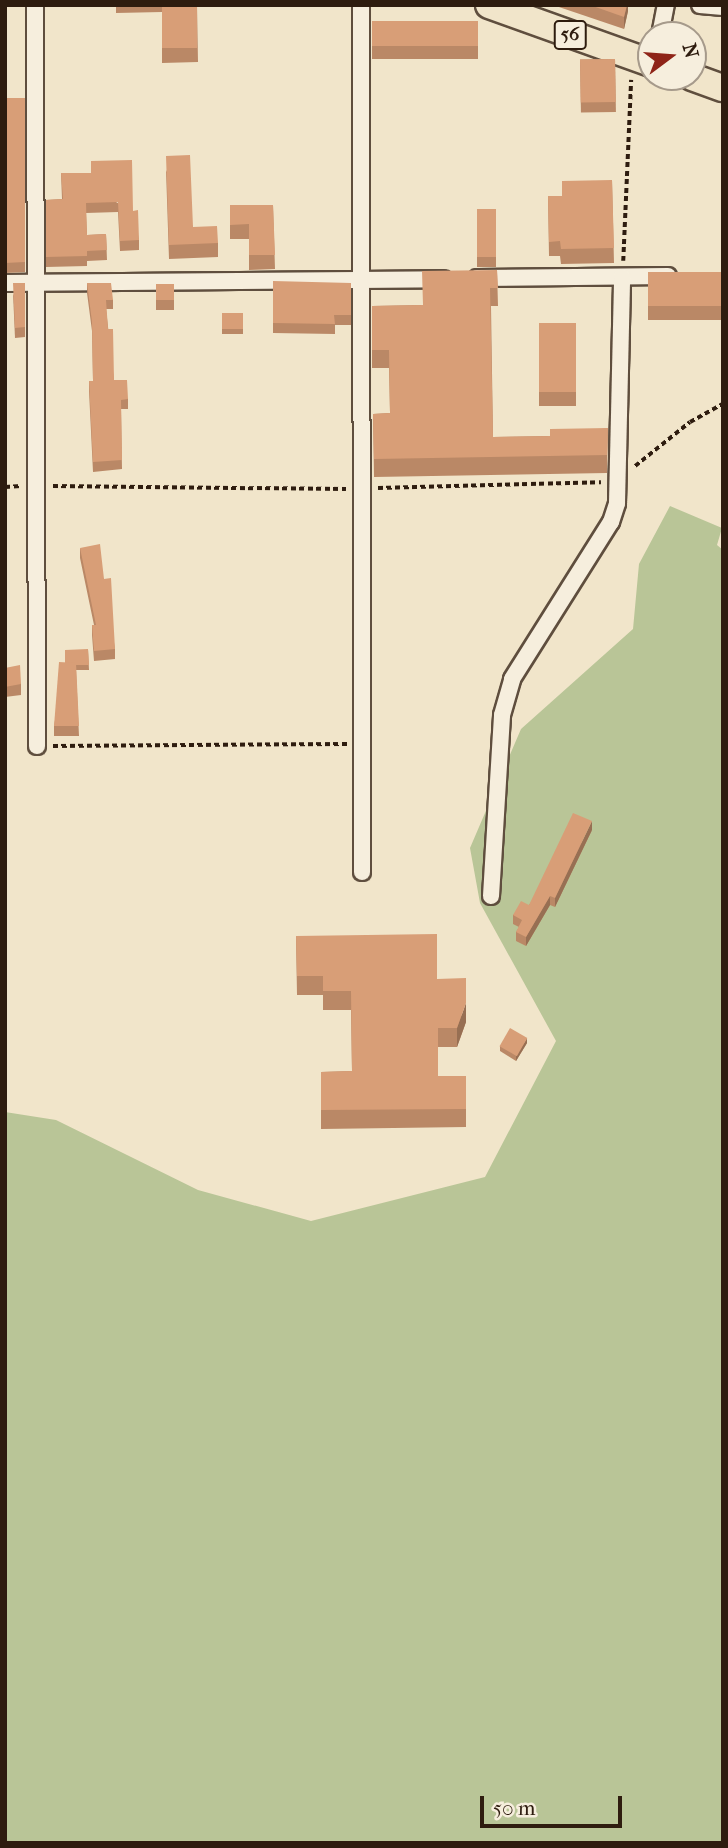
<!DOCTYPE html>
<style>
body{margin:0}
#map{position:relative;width:728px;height:1848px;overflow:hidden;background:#f1e5ca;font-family:"IM FELL French Canon",serif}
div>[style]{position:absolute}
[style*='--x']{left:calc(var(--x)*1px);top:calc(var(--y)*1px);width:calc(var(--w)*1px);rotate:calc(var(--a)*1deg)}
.green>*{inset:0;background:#b9c597}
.path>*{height:3.5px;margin-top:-1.75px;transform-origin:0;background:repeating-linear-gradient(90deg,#2e1c0f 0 5px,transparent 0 8.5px)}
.roads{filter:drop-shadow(2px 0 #5f4e3e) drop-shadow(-2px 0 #5f4e3e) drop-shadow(0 2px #5f4e3e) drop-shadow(0 -2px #5f4e3e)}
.minor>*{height:16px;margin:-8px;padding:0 8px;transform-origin:8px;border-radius:8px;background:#f6eedd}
.trunk>*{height:26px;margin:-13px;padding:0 13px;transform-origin:13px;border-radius:13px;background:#f1e5ca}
.wall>*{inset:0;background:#ba8866;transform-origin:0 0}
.shaded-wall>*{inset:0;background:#976f53}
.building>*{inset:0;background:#d89e77;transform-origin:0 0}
span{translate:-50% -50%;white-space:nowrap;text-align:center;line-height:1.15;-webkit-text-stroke:7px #f6eedd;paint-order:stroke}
.shield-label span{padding:2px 5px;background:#f6eedd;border:2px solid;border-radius:5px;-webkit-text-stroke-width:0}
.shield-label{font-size:19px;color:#2e1c0f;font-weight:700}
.frame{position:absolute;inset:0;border:7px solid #2e1c0f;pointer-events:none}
.north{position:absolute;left:637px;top:21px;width:70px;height:70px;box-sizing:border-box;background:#f6eedd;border:2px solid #a69a8b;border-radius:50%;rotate:74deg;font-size:19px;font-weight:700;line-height:28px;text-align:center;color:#2e1c0f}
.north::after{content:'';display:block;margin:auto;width:24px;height:32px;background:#8f2418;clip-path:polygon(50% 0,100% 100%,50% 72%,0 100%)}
.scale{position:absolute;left:480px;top:1796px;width:142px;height:32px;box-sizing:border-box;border:4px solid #2e1c0f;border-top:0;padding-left:9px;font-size:21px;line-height:24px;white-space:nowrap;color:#2e1c0f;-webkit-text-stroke:5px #f6eedd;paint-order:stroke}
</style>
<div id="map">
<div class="green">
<i style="clip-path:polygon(670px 506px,722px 528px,717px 545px,723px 550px,723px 1843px,5px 1843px,5px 1112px,56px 1120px,198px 1190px,311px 1221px,485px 1177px,556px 1041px,480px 903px,470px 848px,521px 729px,633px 629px,639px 564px)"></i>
</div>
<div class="path">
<i style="--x:623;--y:261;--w:181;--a:-87.5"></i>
<i style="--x:635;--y:466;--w:70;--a:-38.7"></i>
<i style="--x:690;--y:422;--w:38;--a:-29"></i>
<i style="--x:53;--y:486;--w:293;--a:0.6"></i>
<i style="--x:5;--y:487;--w:16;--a:-4"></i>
<i style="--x:378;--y:488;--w:223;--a:-1.5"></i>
<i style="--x:53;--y:746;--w:294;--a:-0.4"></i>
</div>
<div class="roads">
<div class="minor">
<i style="--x:35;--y:5;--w:741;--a:89.85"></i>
<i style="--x:361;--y:5;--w:867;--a:89.93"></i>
<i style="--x:700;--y:5;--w:23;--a:5"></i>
<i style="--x:660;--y:35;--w:31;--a:-79"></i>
<i style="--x:477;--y:278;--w:191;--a:-0.6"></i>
<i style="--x:5;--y:283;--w:439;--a:-0.5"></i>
<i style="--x:491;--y:896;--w:181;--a:-86.5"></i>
<i style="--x:502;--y:715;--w:37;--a:-74"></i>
<i style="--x:512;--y:679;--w:186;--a:-57.8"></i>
<i style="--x:611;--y:522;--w:20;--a:-72"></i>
<i style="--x:617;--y:503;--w:226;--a:-88.7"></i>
</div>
<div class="trunk">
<i style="--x:489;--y:5;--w:172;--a:19.7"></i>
<i style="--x:692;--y:77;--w:33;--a:20"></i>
</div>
</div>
<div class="wall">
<i style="clip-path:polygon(116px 5px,197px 5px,198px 62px,162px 63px,162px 12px,116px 13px)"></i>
<i style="clip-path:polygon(553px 5px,628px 5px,628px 11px,624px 29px)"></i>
<i style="left:372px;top:21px;width:106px;height:38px"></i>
<i style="left:615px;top:59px;width:53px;height:35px;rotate:89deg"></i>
<i style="clip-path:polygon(5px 98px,25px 98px,25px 272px,5px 273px,7px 206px,5px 206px)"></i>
<i style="clip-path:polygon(166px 170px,193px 227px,218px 243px,218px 257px,169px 259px)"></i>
<i style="clip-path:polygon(61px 173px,133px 211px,139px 240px,139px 250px,120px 251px,118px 212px,86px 213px,87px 235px,106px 234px,107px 260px,87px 261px,87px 266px,46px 267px,46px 200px,62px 199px)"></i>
<i style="clip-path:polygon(612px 180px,614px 263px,561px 264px,560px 256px,549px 256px,548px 196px,562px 196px)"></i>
<i style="clip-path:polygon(230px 205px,273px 205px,275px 269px,249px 270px,249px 239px,230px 239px)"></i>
<i style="left:477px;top:209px;width:19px;height:58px"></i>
<i style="clip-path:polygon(497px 270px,498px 306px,491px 306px,493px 437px,550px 436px,608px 428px,607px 473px,374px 477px,373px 414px,390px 413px,389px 368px,372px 368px,372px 306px,423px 305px)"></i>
<i style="left:723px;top:272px;width:48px;height:75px;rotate:90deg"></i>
<i style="clip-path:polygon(273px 281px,351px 315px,351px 325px,335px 325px,335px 334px,273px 333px)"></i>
<i style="clip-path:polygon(87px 283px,113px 300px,113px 309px,106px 309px,114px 380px,128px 399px,128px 409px,121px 409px,122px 469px,93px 472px,89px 391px,89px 381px,93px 381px,92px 331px,87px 293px)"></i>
<i style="left:156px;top:284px;width:18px;height:26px"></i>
<i style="clip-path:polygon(13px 293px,25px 327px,25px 337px,15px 338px)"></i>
<i style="left:222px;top:313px;width:21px;height:21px"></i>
<i style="left:539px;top:323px;width:37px;height:83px"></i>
<i style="clip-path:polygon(80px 548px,104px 579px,115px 649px,115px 659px,94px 661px,92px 635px,92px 625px,94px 625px,80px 558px)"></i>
<i style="clip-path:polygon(88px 649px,89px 670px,76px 670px,79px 736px,54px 736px,54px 726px,65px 663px)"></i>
<i style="clip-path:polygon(5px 668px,21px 684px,21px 695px,5px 697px)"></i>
<i style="clip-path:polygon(592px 830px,555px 907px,550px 905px,526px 946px,516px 941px,516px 932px,519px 927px,513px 924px,513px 915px,529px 905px)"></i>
<i style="clip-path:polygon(296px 936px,437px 979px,466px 1022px,457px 1047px,438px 1047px,438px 1076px,466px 1076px,466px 1127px,321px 1129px,321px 1072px,352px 1071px,351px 1010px,323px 1010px,323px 995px,297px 995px)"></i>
<i style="clip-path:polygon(527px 1043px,516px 1061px,500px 1051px,500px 1046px)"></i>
</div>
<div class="shaded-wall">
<i style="clip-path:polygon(627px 5px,628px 5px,628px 11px,624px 29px,624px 17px)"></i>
<i style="clip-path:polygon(592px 821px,592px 830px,555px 907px,555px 898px)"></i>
<i style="clip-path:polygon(550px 896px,550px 905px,526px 946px,526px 937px)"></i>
<i style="clip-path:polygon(466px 1003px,466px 1022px,457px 1047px,457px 1028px)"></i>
<i style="clip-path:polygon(527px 1038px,527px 1043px,516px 1061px,516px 1056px)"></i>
</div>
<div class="building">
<i style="left:162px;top:5px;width:35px;height:43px"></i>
<i style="clip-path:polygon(590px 5px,627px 5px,624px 17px)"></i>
<i style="left:372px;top:21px;width:106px;height:25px"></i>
<i style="left:615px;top:59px;width:43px;height:35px;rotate:89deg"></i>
<i style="clip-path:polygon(5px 98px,25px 98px,25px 262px,5px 263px,7px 196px,5px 196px)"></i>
<i style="clip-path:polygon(190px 155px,193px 227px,217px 226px,218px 243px,169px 245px,166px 156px)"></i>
<i style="clip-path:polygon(132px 160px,133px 211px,138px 210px,139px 240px,120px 241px,118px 202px,86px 203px,87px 235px,106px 234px,107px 250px,87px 251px,87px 256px,46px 257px,46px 200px,63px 199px,61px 173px,91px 173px,91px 161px)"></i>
<i style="clip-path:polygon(612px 180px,614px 248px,561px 249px,560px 241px,549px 242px,548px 196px,562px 196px,562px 181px)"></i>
<i style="clip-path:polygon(230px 205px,273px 205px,275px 255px,249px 255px,249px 224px,230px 225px)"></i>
<i style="left:477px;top:209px;width:19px;height:48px"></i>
<i style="clip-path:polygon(497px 270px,498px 288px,490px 288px,493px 437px,550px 436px,550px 429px,608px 428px,607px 455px,374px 459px,373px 414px,390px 413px,389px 350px,372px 350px,372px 306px,423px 305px,422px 271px)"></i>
<i style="left:723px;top:272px;width:34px;height:75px;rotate:90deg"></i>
<i style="clip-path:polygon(273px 281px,351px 283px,351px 315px,334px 315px,335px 324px,273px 323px)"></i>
<i style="clip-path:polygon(13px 283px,25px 283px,25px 327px,15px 328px)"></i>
<i style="clip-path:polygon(87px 283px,111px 283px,113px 300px,106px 300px,108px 329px,113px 329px,114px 380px,127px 380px,128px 399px,121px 400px,122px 460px,93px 462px,89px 381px,93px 381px,92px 322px)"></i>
<i style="left:156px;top:284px;width:18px;height:16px"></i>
<i style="left:222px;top:313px;width:21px;height:16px"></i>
<i style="left:539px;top:323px;width:37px;height:69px"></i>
<i style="clip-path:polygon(100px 544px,104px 579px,111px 578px,115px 649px,94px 651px,92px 625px,96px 625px,80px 548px)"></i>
<i style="clip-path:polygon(88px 649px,89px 665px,76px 665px,76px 663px,65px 663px,65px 650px)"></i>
<i style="clip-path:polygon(59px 662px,76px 663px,79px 726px,54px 726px)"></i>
<i style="clip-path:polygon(20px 665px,21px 684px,5px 687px,5px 668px)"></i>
<i style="clip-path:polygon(573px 813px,592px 821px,555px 898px,550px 896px,526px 937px,516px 932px,522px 920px,513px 915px,521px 901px,529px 905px)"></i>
<i style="clip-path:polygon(437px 934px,437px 979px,466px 978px,466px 1003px,457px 1028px,438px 1028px,438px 1076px,466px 1076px,466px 1109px,321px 1110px,321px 1072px,352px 1071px,351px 991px,323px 991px,323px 976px,297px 976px,296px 936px)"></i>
<i style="left:510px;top:1028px;width:20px;height:21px;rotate:30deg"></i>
</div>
<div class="shield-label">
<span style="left:570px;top:35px">56</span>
</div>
<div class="frame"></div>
<div class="north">N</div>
<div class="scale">50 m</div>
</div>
